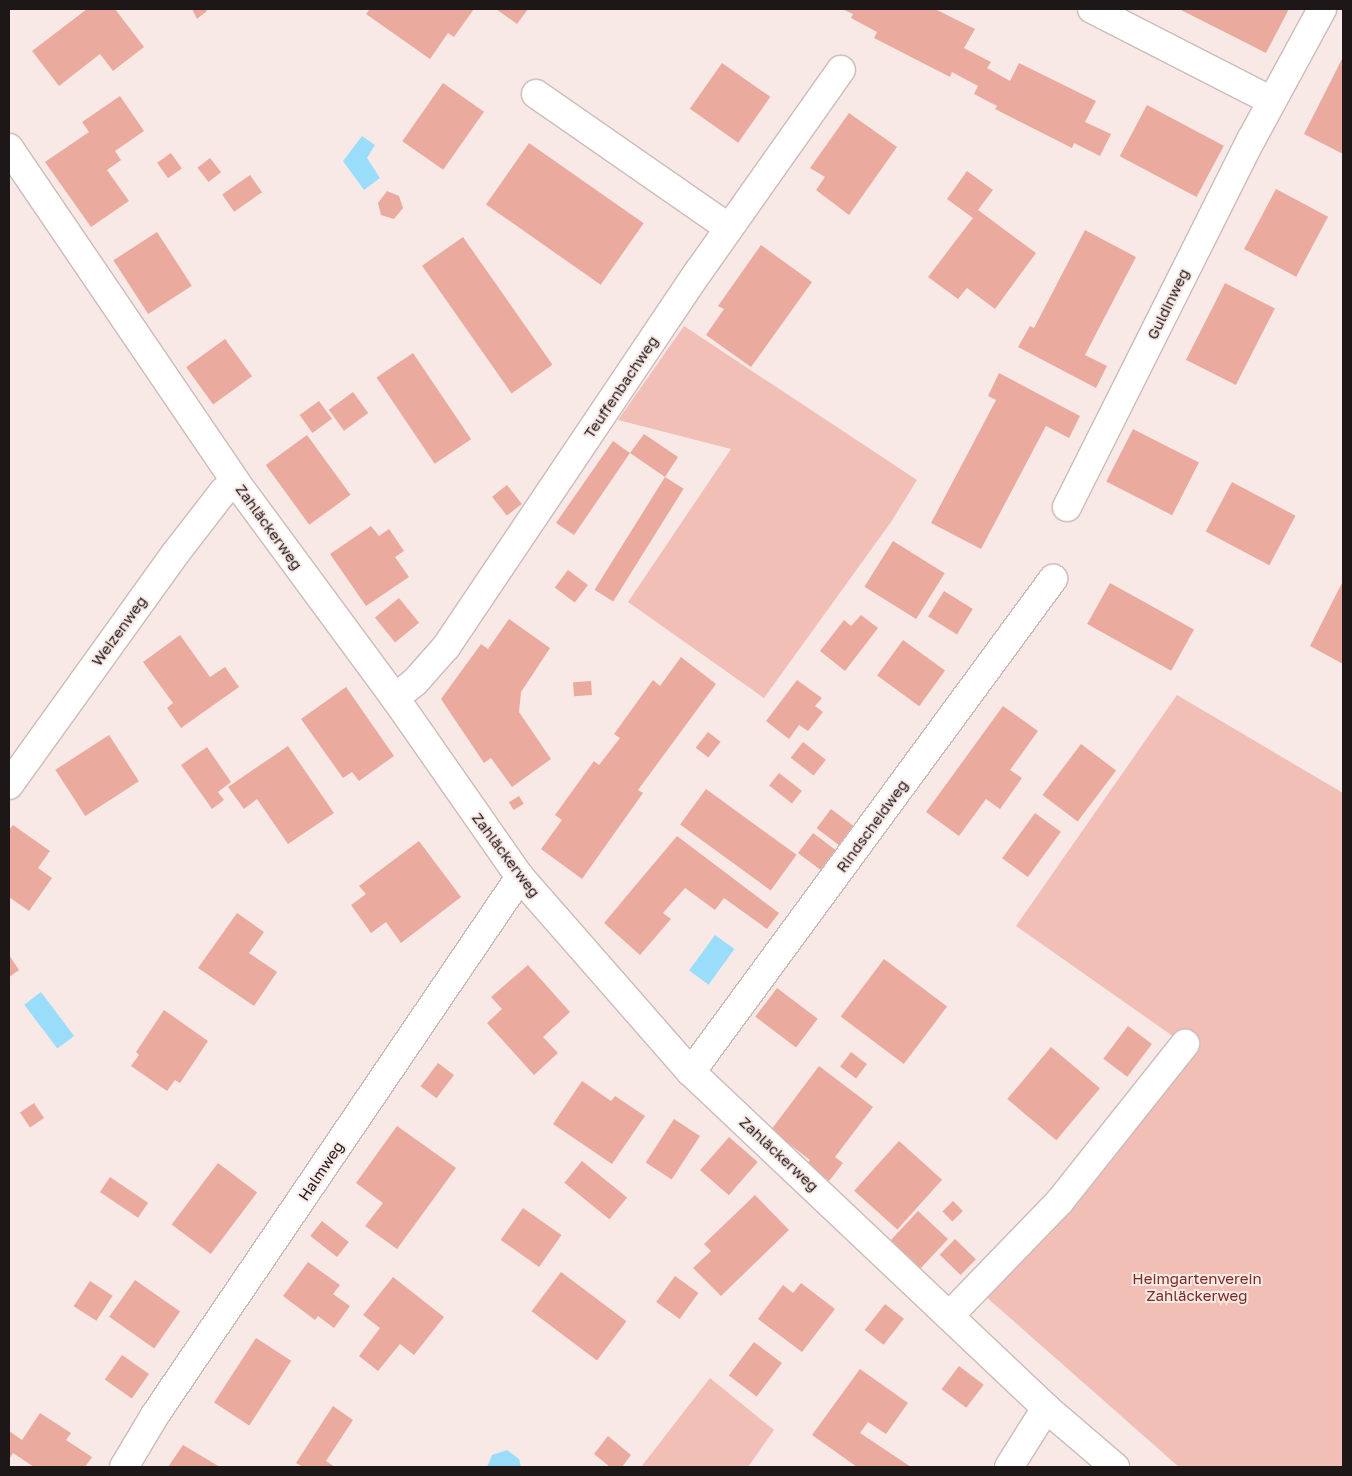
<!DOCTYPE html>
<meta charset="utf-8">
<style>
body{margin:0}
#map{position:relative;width:1352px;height:1476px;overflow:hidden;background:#f9e9e6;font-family:"Golos Text",sans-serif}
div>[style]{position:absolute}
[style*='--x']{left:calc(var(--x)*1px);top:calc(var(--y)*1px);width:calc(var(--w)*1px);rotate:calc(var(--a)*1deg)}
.green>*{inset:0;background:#f2bfb6}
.water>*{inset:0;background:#9addfb;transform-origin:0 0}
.building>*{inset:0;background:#ebaa9e;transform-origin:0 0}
.roads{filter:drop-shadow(1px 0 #ccbcb9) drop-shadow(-1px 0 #ccbcb9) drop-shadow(0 1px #ccbcb9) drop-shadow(0 -1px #ccbcb9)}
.minor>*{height:28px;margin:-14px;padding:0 14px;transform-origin:14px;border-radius:14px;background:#fff}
span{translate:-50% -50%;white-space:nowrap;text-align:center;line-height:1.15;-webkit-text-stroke:4px #f9e9e6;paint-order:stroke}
.street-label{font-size:15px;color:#1d1817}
.park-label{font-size:15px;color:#772b21}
.frame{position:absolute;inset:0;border:10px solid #1d1817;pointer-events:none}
</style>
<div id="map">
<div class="green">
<i style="clip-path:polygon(684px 326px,917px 480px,891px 522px,764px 698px,628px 602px,731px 449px,618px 420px)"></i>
<i style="clip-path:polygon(1177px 695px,1343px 793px,1343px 1467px,1179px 1467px,985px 1296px,1066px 1215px,1194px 1051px,1016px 926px)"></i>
<i style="clip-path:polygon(710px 1378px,774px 1430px,748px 1467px,641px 1467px)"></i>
</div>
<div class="water">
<i style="clip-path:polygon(362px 136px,375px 145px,367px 158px,380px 178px,364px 190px,343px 161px)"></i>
<i style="left:715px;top:935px;width:24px;height:44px;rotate:36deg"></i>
<i style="left:41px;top:992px;width:55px;height:21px;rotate:53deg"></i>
<i style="clip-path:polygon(507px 1450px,519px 1459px,521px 1467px,487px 1467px,492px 1455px)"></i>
</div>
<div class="building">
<i style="clip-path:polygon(87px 9px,115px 9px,144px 47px,113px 71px,100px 54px,59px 86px,32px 51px)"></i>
<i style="clip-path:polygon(192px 9px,205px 9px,207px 11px,197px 19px)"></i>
<i style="clip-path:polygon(370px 9px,474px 9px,454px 37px,448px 33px,430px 59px,366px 14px)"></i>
<i style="clip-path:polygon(496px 9px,528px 9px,517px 24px)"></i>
<i style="clip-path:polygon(842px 9px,935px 9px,975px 29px,964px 48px,991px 62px,987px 68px,1010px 81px,1019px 63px,1096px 101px,1085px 122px,1111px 134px,1100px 156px,1074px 143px,1072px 148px,995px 109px,997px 106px,974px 94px,978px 86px,952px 72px,950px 77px,874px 38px,877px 32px,851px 18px,853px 14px)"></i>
<i style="clip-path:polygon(1179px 9px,1289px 9px,1266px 53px)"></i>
<i style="clip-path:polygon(1343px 57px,1343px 154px,1304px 134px)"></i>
<i style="left:722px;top:63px;width:59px;height:56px;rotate:35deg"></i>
<i style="left:443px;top:83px;width:50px;height:71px;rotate:35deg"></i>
<i style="clip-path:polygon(120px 96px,144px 131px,115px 151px,121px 160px,107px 170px,129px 201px,91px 227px,45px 162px,89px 132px,82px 122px)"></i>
<i style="left:1147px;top:105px;width:87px;height:58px;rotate:28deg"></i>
<i style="clip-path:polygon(849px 113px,897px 147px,849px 215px,816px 190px,825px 177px,810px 168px)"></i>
<i style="left:529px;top:143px;width:140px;height:75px;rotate:35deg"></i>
<i style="left:171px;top:153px;width:19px;height:17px;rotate:55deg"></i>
<i style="left:210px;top:158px;width:18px;height:16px;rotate:52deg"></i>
<i style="clip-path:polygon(967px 171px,993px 190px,978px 210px,1036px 253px,995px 309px,967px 288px,958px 299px,928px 277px,973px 218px,947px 199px)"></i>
<i style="left:250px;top:175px;width:21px;height:34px;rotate:55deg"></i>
<i style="left:1276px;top:189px;width:59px;height:68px;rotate:28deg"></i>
<i style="clip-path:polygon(387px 191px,399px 196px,403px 208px,394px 219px,381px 215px,378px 203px)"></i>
<i style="clip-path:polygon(1085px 230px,1136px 257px,1085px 355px,1107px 366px,1096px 388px,1018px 347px,1030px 326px,1034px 328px)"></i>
<i style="left:157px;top:232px;width:64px;height:52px;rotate:57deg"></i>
<i style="left:463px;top:237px;width:156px;height:50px;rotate:55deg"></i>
<i style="clip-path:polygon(761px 245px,812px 282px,751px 367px,706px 335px,724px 309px,718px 306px)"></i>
<i style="left:1225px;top:283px;width:56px;height:86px;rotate:27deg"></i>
<i style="left:225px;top:339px;width:46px;height:48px;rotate:54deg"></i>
<i style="left:413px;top:353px;width:104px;height:44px;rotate:56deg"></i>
<i style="clip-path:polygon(999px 373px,1080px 416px,1069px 438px,1046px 426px,981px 549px,931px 523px,996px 400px,988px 396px)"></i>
<i style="left:353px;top:392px;width:26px;height:30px;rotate:54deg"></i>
<i style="left:319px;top:401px;width:22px;height:24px;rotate:54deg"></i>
<i style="left:1133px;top:429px;width:74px;height:59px;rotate:27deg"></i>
<i style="clip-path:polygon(644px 434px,678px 457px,665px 477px,630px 453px,574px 535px,556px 523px,613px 441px,630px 453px)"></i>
<i style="left:307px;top:435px;width:74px;height:51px;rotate:54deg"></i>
<i style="left:665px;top:477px;width:22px;height:133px;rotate:32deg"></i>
<i style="left:1232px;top:482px;width:72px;height:56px;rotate:28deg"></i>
<i style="left:507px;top:485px;width:24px;height:19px;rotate:52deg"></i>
<i style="clip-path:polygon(371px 526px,379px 536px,389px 529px,404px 551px,395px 557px,409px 577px,366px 606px,330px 554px)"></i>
<i style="left:893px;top:541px;width:61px;height:54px;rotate:32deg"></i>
<i style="left:568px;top:570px;width:25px;height:22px;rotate:37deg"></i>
<i style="clip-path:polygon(1343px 581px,1343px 664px,1310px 646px)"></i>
<i style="left:1110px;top:583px;width:96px;height:47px;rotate:29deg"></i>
<i style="left:944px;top:591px;width:34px;height:30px;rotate:32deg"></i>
<i style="left:399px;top:598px;width:32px;height:31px;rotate:51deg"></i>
<i style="clip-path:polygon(861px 615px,878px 628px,845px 671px,820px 651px,844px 620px,851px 626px)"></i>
<i style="clip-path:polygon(509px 619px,550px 648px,521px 692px,519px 712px,551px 759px,512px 787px,491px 758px,484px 763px,441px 699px,481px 644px,488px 649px)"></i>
<i style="clip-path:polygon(180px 635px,210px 677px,225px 667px,239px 687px,181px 728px,167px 708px,173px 703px,143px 662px)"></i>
<i style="left:903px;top:640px;width:52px;height:44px;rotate:36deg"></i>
<i style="clip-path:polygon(681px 657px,716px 684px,638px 790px,643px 793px,582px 879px,541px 849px,562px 820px,555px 815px,594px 761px,599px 765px,620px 738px,614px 734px,653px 680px,660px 686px)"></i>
<i style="clip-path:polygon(797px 680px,822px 698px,815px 706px,823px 712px,808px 731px,799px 725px,789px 739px,766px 721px)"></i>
<i style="left:591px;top:681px;width:14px;height:18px;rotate:86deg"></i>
<i style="clip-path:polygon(346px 687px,394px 756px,359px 781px,352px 772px,343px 778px,301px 719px)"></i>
<i style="clip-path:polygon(1003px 706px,1038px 731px,1010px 770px,1022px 778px,1000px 809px,986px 799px,959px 836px,926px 812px)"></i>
<i style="left:708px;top:732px;width:16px;height:20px;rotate:38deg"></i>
<i style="left:109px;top:735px;width:55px;height:64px;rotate:57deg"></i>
<i style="left:803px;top:742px;width:29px;height:20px;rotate:38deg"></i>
<i style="left:1081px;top:744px;width:44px;height:64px;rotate:37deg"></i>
<i style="clip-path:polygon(288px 746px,334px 813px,288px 844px,257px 799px,244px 809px,228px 787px)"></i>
<i style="clip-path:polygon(207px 747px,231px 782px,218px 792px,224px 800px,212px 809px,181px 765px)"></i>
<i style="left:779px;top:773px;width:29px;height:16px;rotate:38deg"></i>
<i style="left:706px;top:789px;width:112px;height:44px;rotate:36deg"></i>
<i style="left:519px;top:796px;width:9px;height:12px;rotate:58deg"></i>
<i style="left:831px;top:809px;width:30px;height:24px;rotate:37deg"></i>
<i style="left:1035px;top:813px;width:32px;height:56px;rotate:36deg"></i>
<i style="clip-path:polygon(13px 825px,50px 851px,38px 868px,52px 878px,29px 911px,9px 897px,9px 830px)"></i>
<i style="left:813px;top:833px;width:30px;height:25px;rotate:37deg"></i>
<i style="clip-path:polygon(677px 836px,779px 913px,767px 929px,724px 898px,715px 910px,685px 888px,663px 913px,671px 919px,640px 955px,604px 923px)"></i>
<i style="clip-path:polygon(419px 841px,461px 897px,401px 943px,386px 922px,371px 933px,351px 905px,366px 894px,359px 886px)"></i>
<i style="clip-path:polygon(237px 913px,264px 932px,249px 953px,277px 972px,254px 1006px,198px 968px)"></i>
<i style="clip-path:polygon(9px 955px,19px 970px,9px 977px)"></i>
<i style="left:884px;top:959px;width:79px;height:72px;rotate:37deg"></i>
<i style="clip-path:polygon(528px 965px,570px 1012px,543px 1037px,558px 1053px,534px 1075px,487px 1023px,502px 1009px,491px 997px)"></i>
<i style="left:777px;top:988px;width:51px;height:36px;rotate:37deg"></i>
<i style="clip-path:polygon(164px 1010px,208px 1041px,180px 1083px,175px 1080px,167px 1091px,131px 1066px,139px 1055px,136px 1052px)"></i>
<i style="left:1128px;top:1026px;width:30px;height:41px;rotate:37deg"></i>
<i style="left:1051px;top:1047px;width:64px;height:68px;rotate:40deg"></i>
<i style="left:851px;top:1052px;width:20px;height:18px;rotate:37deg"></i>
<i style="left:438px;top:1063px;width:20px;height:29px;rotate:37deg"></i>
<i style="clip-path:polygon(819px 1066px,873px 1107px,835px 1157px,843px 1163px,829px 1181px,807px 1164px,810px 1160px,771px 1130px)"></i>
<i style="clip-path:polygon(582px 1081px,611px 1101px,615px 1096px,645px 1116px,612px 1164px,553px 1124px)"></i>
<i style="left:34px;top:1103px;width:18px;height:17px;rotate:56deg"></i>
<i style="left:674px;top:1119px;width:31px;height:52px;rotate:33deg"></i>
<i style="clip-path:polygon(397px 1126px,456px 1168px,397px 1249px,365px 1226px,383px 1203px,356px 1183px)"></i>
<i style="left:729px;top:1137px;width:38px;height:44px;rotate:41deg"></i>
<i style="left:899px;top:1141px;width:58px;height:67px;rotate:42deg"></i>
<i style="left:582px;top:1161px;width:58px;height:28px;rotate:39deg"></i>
<i style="left:218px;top:1163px;width:49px;height:77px;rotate:37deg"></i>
<i style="left:110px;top:1177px;width:46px;height:18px;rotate:34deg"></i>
<i style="clip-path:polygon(755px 1195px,789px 1230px,721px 1296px,693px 1268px,711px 1251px,704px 1244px)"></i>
<i style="left:953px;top:1201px;width:14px;height:15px;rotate:45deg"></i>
<i style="left:523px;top:1208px;width:47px;height:39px;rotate:35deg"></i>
<i style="left:918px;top:1211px;width:41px;height:40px;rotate:43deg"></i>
<i style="left:322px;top:1221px;width:34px;height:19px;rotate:38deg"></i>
<i style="left:955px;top:1239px;width:29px;height:22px;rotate:44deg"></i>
<i style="clip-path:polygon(308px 1262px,340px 1285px,333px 1294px,350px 1306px,334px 1328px,318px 1316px,315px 1320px,283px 1296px)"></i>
<i style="left:561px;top:1272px;width:82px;height:49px;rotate:37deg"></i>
<i style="left:675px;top:1276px;width:29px;height:32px;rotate:36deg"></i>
<i style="clip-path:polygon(393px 1277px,444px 1317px,414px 1355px,400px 1344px,378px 1371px,359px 1356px,380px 1328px,363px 1315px)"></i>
<i style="left:135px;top:1280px;width:55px;height:45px;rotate:35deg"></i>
<i style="left:90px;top:1281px;width:27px;height:30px;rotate:33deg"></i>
<i style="clip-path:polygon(801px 1283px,835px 1309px,802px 1352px,758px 1319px,783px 1285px,793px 1293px)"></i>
<i style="left:885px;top:1304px;width:24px;height:33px;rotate:38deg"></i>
<i style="left:256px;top:1338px;width:42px;height:77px;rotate:33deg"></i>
<i style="left:754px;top:1342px;width:35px;height:42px;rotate:37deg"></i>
<i style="left:122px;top:1355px;width:33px;height:30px;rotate:35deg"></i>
<i style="left:959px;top:1366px;width:31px;height:29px;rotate:37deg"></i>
<i style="clip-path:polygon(860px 1369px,908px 1403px,886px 1434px,868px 1422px,860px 1433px,911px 1467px,857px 1467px,812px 1435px)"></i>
<i style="clip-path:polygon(333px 1406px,353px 1420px,326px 1461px,335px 1467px,303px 1467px,296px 1463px)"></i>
<i style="clip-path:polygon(40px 1413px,71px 1433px,66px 1440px,92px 1457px,85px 1467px,34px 1467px,13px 1453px,9px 1459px,9px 1431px,22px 1440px)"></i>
<i style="clip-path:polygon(608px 1436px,631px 1455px,622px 1467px,610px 1467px,594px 1454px)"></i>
<i style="clip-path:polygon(183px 1445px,220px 1467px,168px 1467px)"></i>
</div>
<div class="roads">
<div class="minor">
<i style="--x:1092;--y:9;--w:202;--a:27.1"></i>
<i style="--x:536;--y:94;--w:235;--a:34.8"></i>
<i style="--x:9;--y:148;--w:402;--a:55.8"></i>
<i style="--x:235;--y:481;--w:270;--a:53.6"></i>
<i style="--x:395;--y:698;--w:218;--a:55.1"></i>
<i style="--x:520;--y:877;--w:259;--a:48.8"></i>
<i style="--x:691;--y:1072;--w:489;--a:43.4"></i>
<i style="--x:1046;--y:1408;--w:91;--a:40.5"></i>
<i style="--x:1067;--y:507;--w:411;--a:-63.4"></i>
<i style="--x:1251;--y:140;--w:149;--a:-61.5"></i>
<i style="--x:395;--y:698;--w:26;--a:-39"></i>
<i style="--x:415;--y:682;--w:47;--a:-48.5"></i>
<i style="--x:446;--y:647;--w:453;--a:-56.1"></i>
<i style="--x:699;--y:271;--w:246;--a:-54.8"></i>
<i style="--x:9;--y:785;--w:284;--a:-54.3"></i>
<i style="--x:175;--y:554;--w:78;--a:-52.3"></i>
<i style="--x:223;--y:492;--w:16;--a:-43"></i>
<i style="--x:691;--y:1072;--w:612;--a:-53.71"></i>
<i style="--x:949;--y:1316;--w:160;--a:-46"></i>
<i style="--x:1060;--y:1201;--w:201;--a:-51.5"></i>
<i style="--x:124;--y:1467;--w:61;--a:-59.2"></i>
<i style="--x:155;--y:1415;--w:650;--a:-55.85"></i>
<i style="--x:1009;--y:1467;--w:70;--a:-57.9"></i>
</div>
</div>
<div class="street-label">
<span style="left:1168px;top:304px;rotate:-64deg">Guldinweg</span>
<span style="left:621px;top:387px;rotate:-56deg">Teuffenbachweg</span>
<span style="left:269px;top:527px;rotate:54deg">Zahläckerweg</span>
<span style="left:119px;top:631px;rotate:-54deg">Weizenweg</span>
<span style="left:872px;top:826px;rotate:-54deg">Rindscheidweg</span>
<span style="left:506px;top:855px;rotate:53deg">Zahläckerweg</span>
<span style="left:779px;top:1154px;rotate:43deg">Zahläckerweg</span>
<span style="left:321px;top:1171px;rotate:-56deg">Halmweg</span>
</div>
<div class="park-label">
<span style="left:1197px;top:1287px">Heimgartenverein<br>Zahläckerweg</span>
</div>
<div class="frame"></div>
</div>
